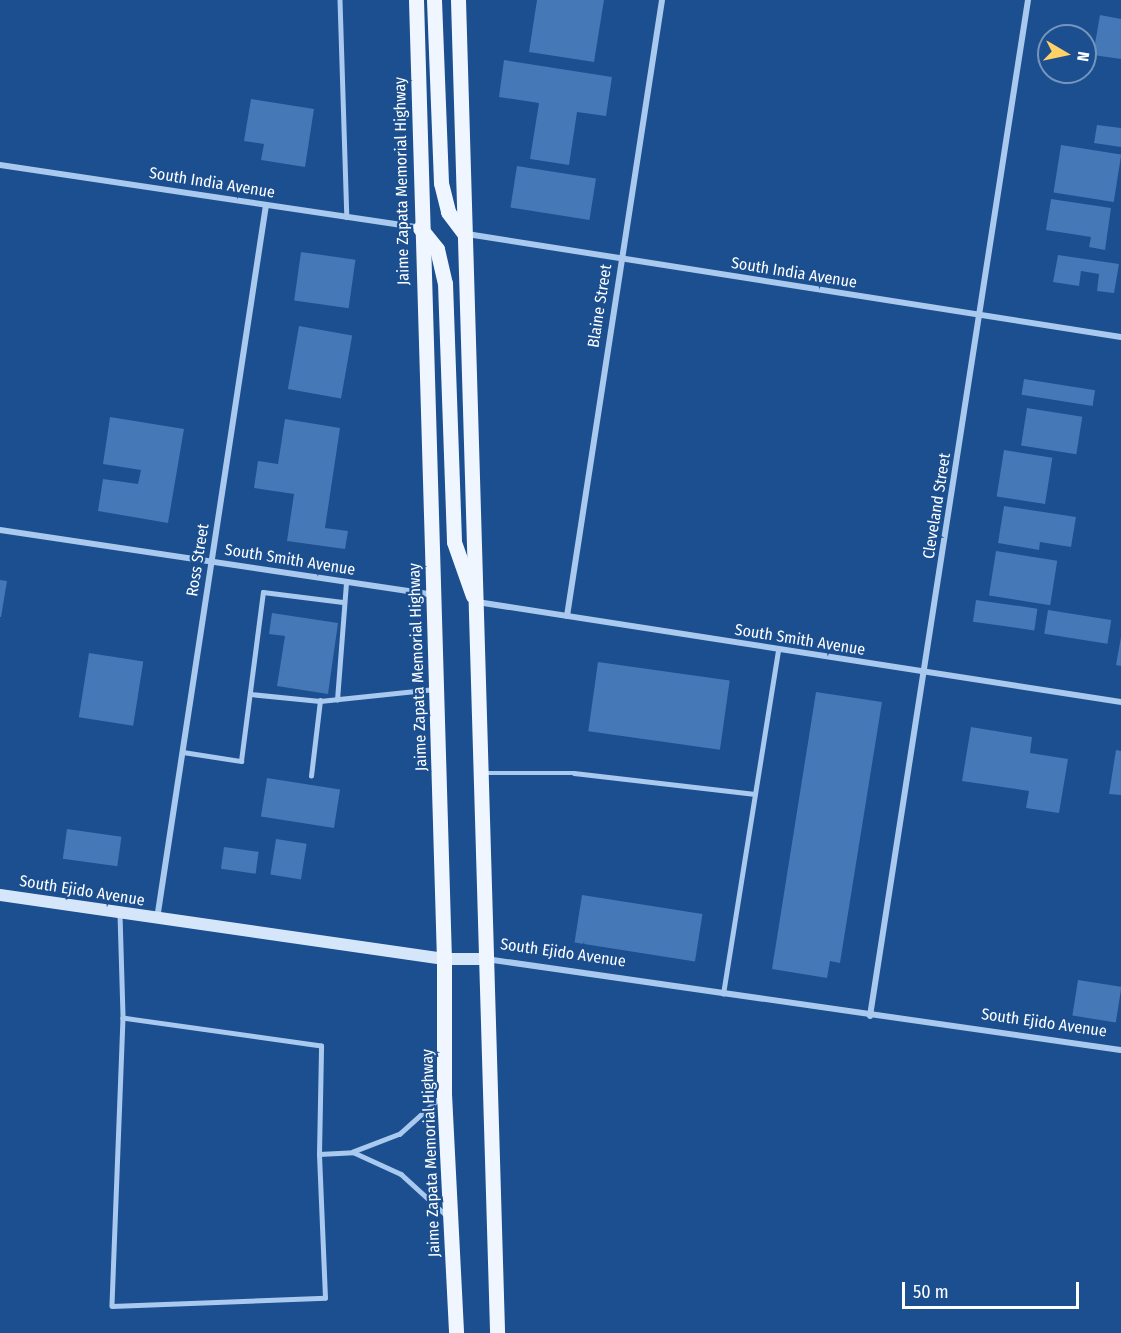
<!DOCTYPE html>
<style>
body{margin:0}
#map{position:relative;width:1121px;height:1333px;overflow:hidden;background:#1b4f8f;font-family:"Fira Sans Condensed",sans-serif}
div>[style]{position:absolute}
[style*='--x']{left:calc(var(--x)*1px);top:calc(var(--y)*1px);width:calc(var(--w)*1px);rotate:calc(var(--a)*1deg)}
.building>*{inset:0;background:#4478b7;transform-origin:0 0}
.service>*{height:4.5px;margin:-2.25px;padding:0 2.25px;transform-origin:2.25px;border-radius:2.25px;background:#a9c9ee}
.minor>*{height:6px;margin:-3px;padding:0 3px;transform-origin:3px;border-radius:3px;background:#a9c9ee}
.secondary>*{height:12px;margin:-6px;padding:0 6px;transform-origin:6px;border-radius:6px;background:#d6e6fa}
.primary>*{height:15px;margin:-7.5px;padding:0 7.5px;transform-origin:7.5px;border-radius:7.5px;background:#f0f6ff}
span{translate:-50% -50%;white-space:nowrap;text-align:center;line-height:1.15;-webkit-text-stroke:4.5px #1b4f8f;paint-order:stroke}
.street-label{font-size:16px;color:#fff}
.north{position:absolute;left:1037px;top:24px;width:60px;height:60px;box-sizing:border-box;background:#1b4f8f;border:2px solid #7695bc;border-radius:50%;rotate:99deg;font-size:16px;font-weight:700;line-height:24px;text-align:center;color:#fff}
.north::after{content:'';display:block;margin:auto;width:21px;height:27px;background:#ffd166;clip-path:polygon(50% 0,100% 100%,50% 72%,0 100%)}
.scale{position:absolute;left:902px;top:1282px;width:177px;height:27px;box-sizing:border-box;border:3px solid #fff;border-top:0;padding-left:8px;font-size:18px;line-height:21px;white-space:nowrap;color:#fff;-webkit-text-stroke:4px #1b4f8f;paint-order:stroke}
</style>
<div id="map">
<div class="building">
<i style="clip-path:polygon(537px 0,604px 0,594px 62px,529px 52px)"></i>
<i style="clip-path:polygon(1100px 15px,1121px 19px,1121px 59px,1093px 55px)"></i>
<i style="clip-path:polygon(504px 60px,612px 77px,606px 116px,577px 112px,569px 165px,530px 159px,539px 103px,499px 97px)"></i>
<i style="clip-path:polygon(251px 99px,314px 109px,305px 167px,261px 160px,264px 144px,244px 141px)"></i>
<i style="clip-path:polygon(1097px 125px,1121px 128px,1121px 147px,1094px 143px)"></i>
<i style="left:1061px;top:145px;width:61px;height:48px;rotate:9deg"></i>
<i style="left:517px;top:166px;width:80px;height:42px;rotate:9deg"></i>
<i style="clip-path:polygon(1051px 199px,1111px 208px,1105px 250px,1089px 247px,1091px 237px,1046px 230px)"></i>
<i style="left:301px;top:252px;width:55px;height:49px;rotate:8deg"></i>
<i style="clip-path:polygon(1058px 255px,1119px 264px,1114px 293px,1097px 291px,1099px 274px,1081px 271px,1079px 286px,1053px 282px)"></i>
<i style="left:299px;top:326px;width:54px;height:64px;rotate:10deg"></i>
<i style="left:1024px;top:379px;width:72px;height:16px;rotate:9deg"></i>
<i style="left:1027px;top:408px;width:56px;height:38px;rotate:9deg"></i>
<i style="clip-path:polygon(110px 417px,184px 429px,168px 523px,98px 511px,103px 479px,138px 484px,141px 470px,103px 464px)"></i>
<i style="clip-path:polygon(285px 419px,340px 428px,325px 528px,348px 531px,345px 549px,287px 541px,294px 494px,254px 488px,258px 461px,278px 464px)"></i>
<i style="left:1004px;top:450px;width:49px;height:47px;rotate:9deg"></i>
<i style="clip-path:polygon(1004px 506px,1076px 517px,1071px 547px,1040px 542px,1039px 550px,998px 543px)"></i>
<i style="left:996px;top:551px;width:62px;height:45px;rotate:9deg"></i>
<i style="clip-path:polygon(0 580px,7px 581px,1px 617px,0 617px)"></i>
<i style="left:976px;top:600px;width:62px;height:22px;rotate:8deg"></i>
<i style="left:1048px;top:610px;width:64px;height:24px;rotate:9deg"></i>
<i style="clip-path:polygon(272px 613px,338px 623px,328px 694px,277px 686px,285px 636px,269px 634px)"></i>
<i style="clip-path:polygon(1121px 637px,1121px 666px,1116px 665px)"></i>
<i style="left:89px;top:653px;width:55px;height:65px;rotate:9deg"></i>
<i style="left:598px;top:662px;width:133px;height:70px;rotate:8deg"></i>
<i style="clip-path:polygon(816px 692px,882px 702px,840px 963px,830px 961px,827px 978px,772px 969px)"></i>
<i style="clip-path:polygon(971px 727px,1032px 737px,1030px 753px,1068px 759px,1059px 813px,1026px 808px,1029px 791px,962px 781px)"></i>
<i style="clip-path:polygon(1116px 750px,1121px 751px,1121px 795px,1109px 794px)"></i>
<i style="left:267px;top:778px;width:74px;height:39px;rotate:9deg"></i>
<i style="left:67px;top:829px;width:55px;height:30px;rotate:8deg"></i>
<i style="left:276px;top:839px;width:31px;height:36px;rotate:9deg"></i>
<i style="left:224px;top:847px;width:35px;height:22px;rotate:8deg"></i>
<i style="left:582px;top:895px;width:122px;height:48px;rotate:9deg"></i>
<i style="left:1078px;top:980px;width:44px;height:36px;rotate:9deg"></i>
</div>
<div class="service">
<i style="--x:340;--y:0;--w:217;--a:88.2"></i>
<i style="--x:250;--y:694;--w:70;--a:5.7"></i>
<i style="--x:320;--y:701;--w:115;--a:-6"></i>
<i style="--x:337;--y:700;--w:118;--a:-85.6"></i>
<i style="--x:183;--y:752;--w:59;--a:8.8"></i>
<i style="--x:241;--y:761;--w:170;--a:-82.6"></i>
<i style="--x:263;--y:592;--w:80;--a:7.2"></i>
<i style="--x:483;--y:773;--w:91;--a:0"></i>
<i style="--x:574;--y:773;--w:182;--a:6.6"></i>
<i style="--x:311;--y:776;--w:76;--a:-83.2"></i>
<i style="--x:120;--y:914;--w:104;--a:88.3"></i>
<i style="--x:123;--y:1018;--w:288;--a:92.2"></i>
<i style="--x:112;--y:1306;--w:213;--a:-2.2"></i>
<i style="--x:325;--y:1298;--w:144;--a:-92.4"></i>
<i style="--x:319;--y:1154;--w:108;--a:-88.9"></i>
<i style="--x:321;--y:1046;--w:200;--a:-172"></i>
<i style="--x:723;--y:994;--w:348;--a:-80.9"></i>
<i style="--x:440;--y:1098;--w:54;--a:138"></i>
<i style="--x:400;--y:1134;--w:50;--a:159"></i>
<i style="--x:353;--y:1152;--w:53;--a:24.6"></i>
<i style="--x:401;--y:1174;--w:59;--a:42.3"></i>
<i style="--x:319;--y:1154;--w:34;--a:-3"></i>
</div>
<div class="minor">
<i style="--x:0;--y:165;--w:425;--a:8.5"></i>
<i style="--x:467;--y:234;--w:662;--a:8.95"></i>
<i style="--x:0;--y:530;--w:438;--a:8.5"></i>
<i style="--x:477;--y:602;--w:652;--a:8.83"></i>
<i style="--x:567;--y:616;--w:623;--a:-81.23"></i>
<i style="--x:157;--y:919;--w:722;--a:-81.32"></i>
<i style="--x:486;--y:959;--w:641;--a:8.16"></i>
<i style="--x:870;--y:1016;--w:1028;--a:-81.16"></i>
</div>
<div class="secondary">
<i style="--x:0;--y:895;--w:449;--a:8.2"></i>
<i style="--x:444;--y:959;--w:42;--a:0"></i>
</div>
<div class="primary">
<i style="--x:416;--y:0;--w:959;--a:88.33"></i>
<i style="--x:444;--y:959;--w:135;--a:90"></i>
<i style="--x:444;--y:1094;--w:239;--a:87.1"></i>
<i style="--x:434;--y:0;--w:183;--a:87.8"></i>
<i style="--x:441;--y:183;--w:30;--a:76"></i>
<i style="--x:448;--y:212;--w:26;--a:53"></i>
<i style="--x:458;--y:0;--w:1334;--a:88.32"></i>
<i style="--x:420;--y:228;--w:27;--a:51"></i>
<i style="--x:437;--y:249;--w:35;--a:77"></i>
<i style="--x:445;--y:283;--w:259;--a:88"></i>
<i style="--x:454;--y:542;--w:57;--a:70.6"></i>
</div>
<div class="street-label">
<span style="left:402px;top:181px;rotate:-91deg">Jaime Zapata Memorial Highway</span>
<span style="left:212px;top:183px;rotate:9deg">South India Avenue</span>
<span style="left:794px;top:273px;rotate:9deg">South India Avenue</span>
<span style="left:600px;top:306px;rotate:-81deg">Blaine Street</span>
<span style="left:937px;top:506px;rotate:-81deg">Cleveland Street</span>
<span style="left:198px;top:560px;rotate:-81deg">Ross Street</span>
<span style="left:290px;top:560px;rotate:9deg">South Smith Avenue</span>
<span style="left:800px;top:640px;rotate:9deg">South Smith Avenue</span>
<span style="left:418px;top:667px;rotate:-92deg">Jaime Zapata Memorial Highway</span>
<span style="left:82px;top:891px;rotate:9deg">South Ejido Avenue</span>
<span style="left:563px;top:953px;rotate:8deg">South Ejido Avenue</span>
<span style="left:1044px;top:1023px;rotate:8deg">South Ejido Avenue</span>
<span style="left:431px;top:1153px;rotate:-92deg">Jaime Zapata Memorial Highway</span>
</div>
<div class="north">N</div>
<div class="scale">50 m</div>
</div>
